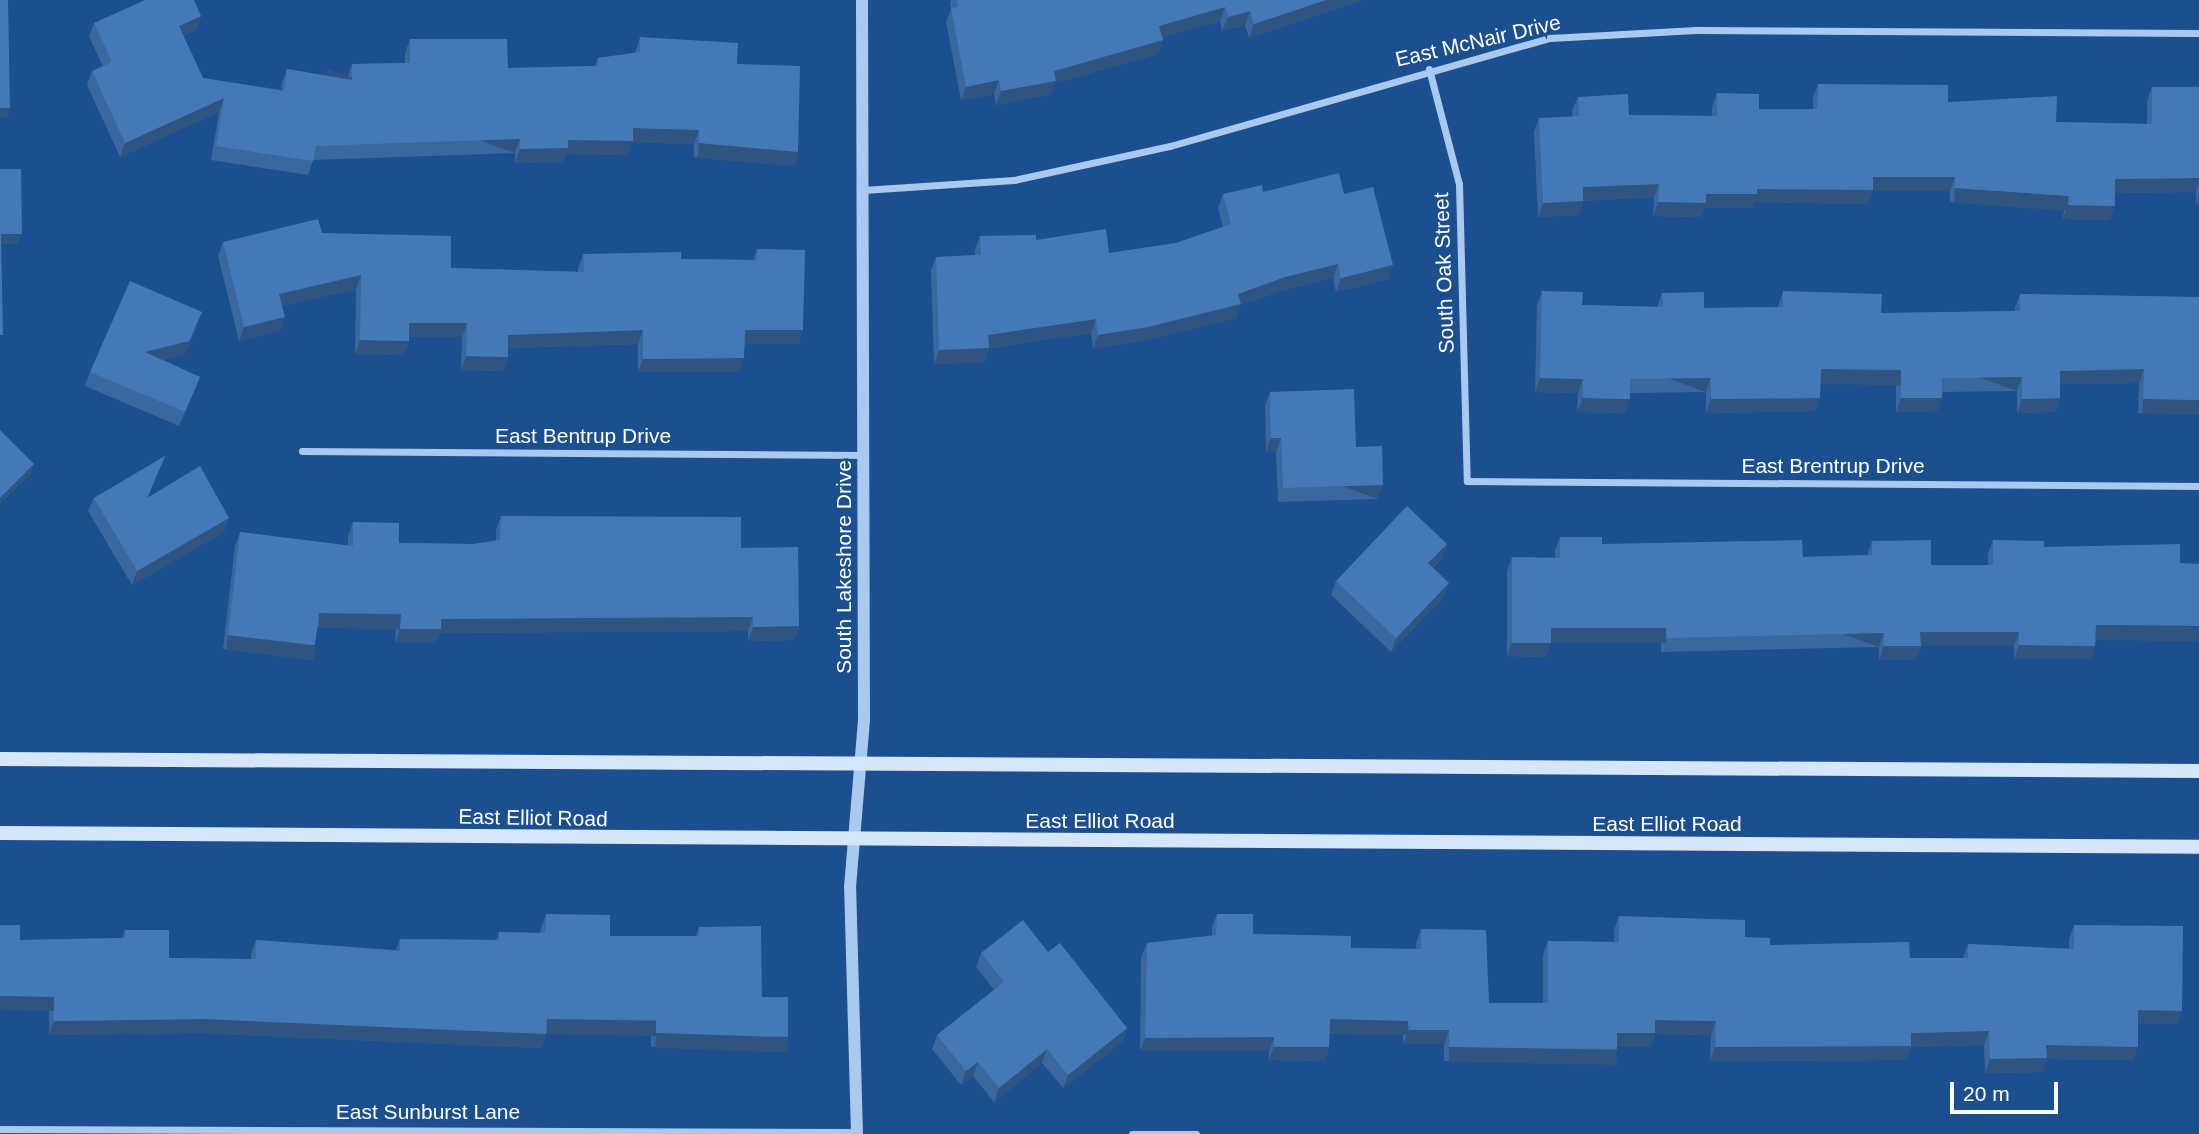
<!DOCTYPE html>
<style>
body{margin:0}
#map{position:relative;width:2199px;height:1134px;overflow:hidden;background:#1b4f8f;font-family:Helvetica,sans-serif}
div>[style]{position:absolute}
[style*='--x']{left:calc(var(--x)*1px);top:calc(var(--y)*1px);width:calc(var(--w)*1px);rotate:calc(var(--a)*1deg)}
.minor>*{height:7px;margin:-3.5px;padding:0 3.5px;transform-origin:3.5px;border-radius:3.5px;background:#a9c9ee}
.tertiary>*{height:12px;margin:-6px;padding:0 6px;transform-origin:6px;border-radius:6px;background:#a9c9ee}
.secondary>*{height:14px;margin:-7px;padding:0 7px;transform-origin:7px;border-radius:7px;background:#d6e6fa}
.wall>*{inset:0;background:#3a679d}
.shaded-wall>*{inset:0;background:#305480;transform-origin:0 0}
.building>*{inset:0;background:#4478b7}
span{translate:-50% -50%;white-space:nowrap;text-align:center;line-height:1.15;-webkit-text-stroke:5px #1b4f8f;paint-order:stroke}
.street-label{font-size:21px;color:#fff}
.scale{position:absolute;left:1950px;top:1082px;width:108px;height:32px;box-sizing:border-box;border:4px solid #fff;border-top:0;padding-left:9px;font-size:21px;line-height:24px;white-space:nowrap;color:#fff;-webkit-text-stroke:5px #1b4f8f;paint-order:stroke}
</style>
<div id="map">
<div class="minor">
<i style="--x:1429;--y:69;--w:119;--a:75.4"></i>
<i style="--x:1459;--y:184;--w:297;--a:88.5"></i>
<i style="--x:1467;--y:481;--w:732;--a:0.39"></i>
<i style="--x:863;--y:190;--w:151;--a:-3.8"></i>
<i style="--x:1014;--y:180;--w:160;--a:-12.3"></i>
<i style="--x:1170;--y:146;--w:395;--a:-15.9"></i>
<i style="--x:1550;--y:38;--w:146;--a:-3.1"></i>
<i style="--x:1696;--y:30;--w:503;--a:0.34"></i>
<i style="--x:302;--y:451;--w:561;--a:0.41"></i>
<i style="--x:0;--y:1129;--w:857;--a:0.2"></i>
<i style="--x:1132;--y:1134;--w:64;--a:0"></i>
</div>
<div class="tertiary">
<i style="--x:857;--y:1134;--w:247;--a:-91.6"></i>
<i style="--x:850;--y:887;--w:168;--a:-85.2"></i>
<i style="--x:864;--y:720;--w:720;--a:-90.16"></i>
</div>
<div class="secondary">
<i style="--x:0;--y:759;--w:2199;--a:0.31"></i>
<i style="--x:0;--y:833;--w:2199;--a:0.36"></i>
</div>
<div class="wall">
<i style="clip-path:polygon(951px 0,1362px 0,1249px 38px,1245px 25px,1222px 31px,1220px 21px,1162px 37px,1163px 40px,1158px 54px,1055px 83px,1051px 94px,996px 105px,994px 94px,961px 100px,946px 22px,951px 9px,950px 3px)"></i>
<i style="clip-path:polygon(201px 16px,196px 30px,183px 36px,203px 78px,281px 90px,282px 83px,287px 69px,347px 79px,352px 64px,405px 63px,405px 53px,410px 39px,508px 68px,595px 66px,598px 58px,635px 53px,640px 37px,737px 64px,798px 152px,793px 166px,694px 157px,694px 144px,632px 142px,628px 155px,565px 154px,563px 162px,515px 163px,515px 153px,313px 160px,308px 175px,211px 160px,219px 112px,120px 157px,87px 85px,92px 71px,103px 66px,89px 37px,94px 23px)"></i>
<i style="clip-path:polygon(1818px 84px,1948px 102px,2056px 122px,2147px 124px,2147px 101px,2152px 87px,2199px 87px,2199px 206px,2196px 206px,2196px 192px,2115px 193px,2110px 220px,2063px 219px,2064px 209px,1950px 202px,1950px 191px,1872px 191px,1868px 204px,1754px 202px,1752px 208px,1704px 208px,1701px 217px,1653px 216px,1654px 197px,1583px 201px,1578px 215px,1538px 217px,1534px 132px,1539px 118px,1573px 117px,1572px 111px,1578px 97px,1629px 115px,1712px 116px,1712px 107px,1717px 93px,1759px 109px,1813px 109px,1813px 98px)"></i>
<i style="clip-path:polygon(1263px 192px,1344px 194px,1388px 279px,1336px 292px,1333px 278px,1280px 291px,1240px 305px,1236px 318px,1143px 341px,1093px 348px,1091px 333px,989px 348px,984px 362px,934px 364px,931px 271px,936px 257px,975px 255px,975px 250px,980px 236px,1036px 240px,1109px 253px,1176px 243px,1223px 227px,1218px 208px,1223px 194px)"></i>
<i style="clip-path:polygon(322px 233px,451px 268px,578px 272px,578px 268px,583px 254px,681px 259px,753px 260px,757px 249px,803px 330px,798px 344px,745px 344px,739px 372px,638px 372px,638px 344px,508px 348px,508px 357px,503px 371px,461px 370px,462px 337px,409px 337px,409px 341px,404px 355px,355px 354px,356px 289px,282px 306px,280px 331px,239px 341px,218px 256px,223px 242px)"></i>
<i style="clip-path:polygon(1542px 291px,1582px 305px,1657px 307px,1662px 293px,1704px 308px,1778px 307px,1783px 291px,1881px 313px,2015px 311px,2015px 308px,2020px 294px,2199px 297px,2199px 414px,2138px 413px,2139px 383px,2060px 384px,2060px 398px,2055px 412px,2017px 413px,2017px 391px,1942px 392px,1937px 411px,1896px 412px,1896px 384px,1820px 383px,1820px 398px,1815px 411px,1706px 413px,1706px 392px,1630px 393px,1625px 413px,1577px 412px,1578px 393px,1535px 392px,1537px 305px)"></i>
<i style="clip-path:polygon(197px 326px,184px 355px,163px 360px,200px 377px,179px 426px,85px 386px,90px 372px)"></i>
<i style="clip-path:polygon(1270px 392px,1356px 447px,1378px 499px,1278px 502px,1276px 452px,1266px 452px,1265px 405px)"></i>
<i style="clip-path:polygon(165px 456px,148px 497px,229px 518px,224px 532px,132px 585px,88px 511px,94px 498px)"></i>
<i style="clip-path:polygon(501px 516px,741px 548px,799px 626px,794px 640px,748px 641px,748px 631px,440px 633px,436px 643px,395px 643px,396px 628px,317px 627px,310px 659px,223px 649px,235px 546px,240px 532px,348px 546px,348px 536px,353px 522px,399px 543px,474px 544px,496px 540px,496px 530px)"></i>
<i style="clip-path:polygon(1560px 537px,1602px 544px,1803px 557px,1867px 555px,1872px 541px,1931px 565px,1988px 565px,1988px 554px,1993px 540px,2044px 547px,2096px 639px,2095px 646px,2090px 659px,2014px 659px,2014px 646px,1921px 646px,1916px 659px,1879px 660px,1879px 647px,1661px 652px,1661px 642px,1551px 642px,1546px 657px,1507px 656px,1507px 571px,1512px 557px,1555px 558px,1555px 550px)"></i>
<i style="clip-path:polygon(1447px 544px,1442px 558px,1433px 568px,1444px 597px,1391px 652px,1331px 595px,1336px 581px)"></i>
<i style="clip-path:polygon(546px 914px,610px 936px,696px 936px,699px 927px,762px 997px,783px 1051px,651px 1047px,651px 1034px,546px 1033px,541px 1048px,200px 1033px,49px 1035px,49px 1011px,20px 940px,122px 938px,125px 930px,169px 958px,251px 959px,251px 954px,256px 940px,396px 950px,400px 939px,496px 940px,499px 932px,540px 933px,541px 928px)"></i>
<i style="clip-path:polygon(1217px 914px,1253px 934px,1351px 948px,1416px 949px,1416px 943px,1421px 929px,1489px 1003px,1543px 1003px,1543px 955px,1548px 941px,1614px 942px,1614px 930px,1619px 916px,1745px 937px,1770px 945px,1910px 958px,1963px 958px,1968px 944px,2069px 949px,2069px 939px,2074px 925px,2177px 1024px,2138px 1024px,2133px 1060px,2046px 1059px,2042px 1072px,1985px 1073px,1984px 1045px,1911px 1047px,1906px 1060px,1710px 1061px,1711px 1035px,1655px 1034px,1650px 1047px,1617px 1047px,1612px 1063px,1444px 1061px,1444px 1044px,1403px 1044px,1403px 1035px,1329px 1033px,1329px 1047px,1324px 1061px,1269px 1060px,1269px 1051px,1140px 1051px,1141px 957px,1147px 943px,1212px 936px,1212px 927px)"></i>
<i style="clip-path:polygon(1048px 952px,1127px 1028px,1122px 1042px,1063px 1088px,1042px 1063px,994px 1102px,973px 1076px,961px 1085px,932px 1049px,937px 1035px,994px 990px,976px 967px,981px 953px)"></i>
</div>
<div class="shaded-wall">
<i style="clip-path:polygon(1326px 0,1362px 0,1249px 38px,1254px 24px)"></i>
<i style="clip-path:polygon(1225px 7px,1220px 21px,1154px 40px,1159px 26px)"></i>
<i style="clip-path:polygon(1250px 11px,1245px 25px,1222px 31px,1228px 17px)"></i>
<i style="clip-path:polygon(201px 16px,196px 30px,174px 40px,179px 26px)"></i>
<i style="clip-path:polygon(1163px 40px,1158px 54px,1055px 83px,1051px 94px,996px 105px,1001px 91px,1054px 71px)"></i>
<i style="clip-path:polygon(999px 80px,994px 94px,961px 100px,966px 87px)"></i>
<i style="clip-path:polygon(224px 98px,219px 112px,120px 157px,125px 143px)"></i>
<i style="clip-path:polygon(0 108px,10px 108px,7px 118px,0 118px)"></i>
<i style="clip-path:polygon(633px 128px,699px 130px,694px 144px,632px 142px,628px 155px,565px 154px,563px 162px,515px 163px,520px 149px)"></i>
<i style="left:520px;top:139px;width:15px;height:204px;rotate:110deg"></i>
<i style="left:699px;top:143px;width:99px;height:15px;rotate:5deg"></i>
<i style="clip-path:polygon(1873px 177px,1955px 177px,1950px 191px,1872px 191px,1868px 204px,1754px 202px,1752px 208px,1704px 208px,1701px 217px,1653px 216px,1658px 202px,1706px 194px)"></i>
<i style="clip-path:polygon(2199px 178px,2199px 183px,2196px 192px,2110px 193px,2115px 179px)"></i>
<i style="clip-path:polygon(1659px 184px,1654px 197px,1577px 201px,1583px 187px)"></i>
<i style="left:1955px;top:188px;width:114px;height:15px;rotate:4deg"></i>
<i style="clip-path:polygon(2199px 196px,2199px 206px,2196px 206px)"></i>
<i style="clip-path:polygon(1583px 201px,1578px 215px,1538px 217px,1543px 203px)"></i>
<i style="clip-path:polygon(2068px 205px,2115px 206px,2110px 220px,2063px 219px)"></i>
<i style="clip-path:polygon(1px 234px,22px 234px,18px 244px,0 244px)"></i>
<i style="clip-path:polygon(1338px 264px,1333px 278px,1280px 291px,1240px 305px,1236px 318px,1143px 341px,1093px 348px,1098px 335px,1238px 294px,1285px 277px)"></i>
<i style="clip-path:polygon(1393px 265px,1388px 279px,1336px 292px,1341px 278px)"></i>
<i style="clip-path:polygon(361px 275px,356px 289px,274px 308px,279px 294px)"></i>
<i style="clip-path:polygon(202px 312px,184px 355px,140px 366px,145px 352px)"></i>
<i style="clip-path:polygon(285px 317px,280px 331px,239px 341px,244px 327px)"></i>
<i style="clip-path:polygon(1096px 319px,1091px 333px,988px 348px,989px 348px,984px 362px,934px 364px,939px 350px,988px 335px)"></i>
<i style="clip-path:polygon(409px 323px,467px 323px,462px 337px,404px 337px)"></i>
<i style="clip-path:polygon(643px 330px,638px 344px,503px 348px,508px 335px)"></i>
<i style="clip-path:polygon(745px 330px,803px 330px,798px 344px,740px 344px)"></i>
<i style="clip-path:polygon(360px 340px,409px 341px,404px 355px,355px 354px)"></i>
<i style="clip-path:polygon(466px 356px,508px 357px,503px 371px,461px 370px)"></i>
<i style="clip-path:polygon(744px 358px,739px 372px,638px 372px,643px 359px)"></i>
<i style="left:1821px;top:369px;width:80px;height:15px;rotate:1deg"></i>
<i style="clip-path:polygon(2144px 369px,2139px 383px,2055px 384px,2060px 371px)"></i>
<i style="clip-path:polygon(200px 377px,195px 391px,179px 426px)"></i>
<i style="left:2022px;top:377px;width:15px;height:80px;rotate:110deg"></i>
<i style="clip-path:polygon(1540px 378px,1583px 379px,1578px 393px,1535px 392px)"></i>
<i style="left:1711px;top:378px;width:15px;height:81px;rotate:110deg"></i>
<i style="clip-path:polygon(1583px 398px,1630px 399px,1625px 413px,1577px 412px)"></i>
<i style="clip-path:polygon(1820px 398px,1815px 411px,1706px 413px,1711px 399px)"></i>
<i style="clip-path:polygon(1901px 398px,1942px 398px,1937px 411px,1896px 412px)"></i>
<i style="clip-path:polygon(2060px 398px,2055px 412px,2017px 413px,2022px 399px)"></i>
<i style="left:2143px;top:399px;width:56px;height:15px;rotate:1deg"></i>
<i style="clip-path:polygon(1271px 438px,1281px 438px,1276px 452px,1266px 452px)"></i>
<i style="clip-path:polygon(34px 464px,31px 474px,0 504px,0 498px)"></i>
<i style="left:1383px;top:485px;width:15px;height:100px;rotate:110deg"></i>
<i style="clip-path:polygon(229px 518px,224px 532px,132px 585px,137px 571px)"></i>
<i style="clip-path:polygon(1447px 544px,1442px 558px,1423px 577px,1428px 563px)"></i>
<i style="clip-path:polygon(1449px 583px,1444px 597px,1391px 652px,1396px 638px)"></i>
<i style="left:319px;top:613px;width:82px;height:15px;rotate:1deg"></i>
<i style="clip-path:polygon(753px 617px,748px 631px,440px 633px,436px 643px,395px 643px,400px 629px,441px 619px)"></i>
<i style="left:2096px;top:625px;width:103px;height:15px;rotate:1deg"></i>
<i style="clip-path:polygon(799px 626px,794px 640px,748px 641px,753px 627px)"></i>
<i style="left:1551px;top:628px;width:115px;height:15px"></i>
<i style="clip-path:polygon(1920px 632px,2019px 632px,2014px 646px,1921px 646px,1916px 659px,1879px 660px,1884px 646px)"></i>
<i style="left:1884px;top:633px;width:15px;height:217px;rotate:110deg"></i>
<i style="left:228px;top:635px;width:88px;height:15px;rotate:7deg"></i>
<i style="clip-path:polygon(1512px 643px,1551px 643px,1546px 657px,1507px 656px)"></i>
<i style="clip-path:polygon(2019px 645px,2095px 646px,2090px 659px,2014px 659px)"></i>
<i style="left:0;top:996px;width:54px;height:14px;rotate:1deg"></i>
<i style="clip-path:polygon(2138px 1010px,2182px 1011px,2177px 1024px,2133px 1024px)"></i>
<i style="clip-path:polygon(205px 1019px,546px 1034px,541px 1048px,200px 1033px,49px 1035px,54px 1021px)"></i>
<i style="left:547px;top:1019px;width:109px;height:15px;rotate:1deg"></i>
<i style="left:1330px;top:1019px;width:78px;height:15px;rotate:1deg"></i>
<i style="clip-path:polygon(1655px 1020px,1716px 1021px,1711px 1035px,1655px 1034px,1650px 1047px,1612px 1047px,1617px 1033px)"></i>
<i style="clip-path:polygon(1127px 1028px,1122px 1042px,1063px 1088px,1068px 1075px)"></i>
<i style="clip-path:polygon(1409px 1030px,1449px 1030px,1444px 1044px,1403px 1044px)"></i>
<i style="clip-path:polygon(1989px 1031px,1984px 1045px,1911px 1047px,1906px 1060px,1710px 1061px,1715px 1047px,1911px 1033px)"></i>
<i style="left:656px;top:1033px;width:132px;height:15px;rotate:2deg"></i>
<i style="clip-path:polygon(1274px 1037px,1269px 1051px,1140px 1051px,1145px 1038px)"></i>
<i style="clip-path:polygon(2046px 1045px,2138px 1047px,2133px 1060px,2046px 1059px,2042px 1072px,1985px 1073px,1990px 1059px)"></i>
<i style="clip-path:polygon(1274px 1047px,1329px 1047px,1324px 1061px,1269px 1060px)"></i>
<i style="left:1449px;top:1047px;width:168px;height:15px;rotate:1deg"></i>
<i style="clip-path:polygon(1047px 1049px,1042px 1063px,994px 1102px,999px 1088px)"></i>
<i style="clip-path:polygon(978px 1062px,973px 1076px,961px 1085px,966px 1071px)"></i>
</div>
<div class="building">
<i style="clip-path:polygon(0 0,8px 0,10px 108px,0 108px)"></i>
<i style="clip-path:polygon(145px 0,194px 0,201px 16px,179px 26px,203px 78px,284px 91px,287px 69px,352px 80px,352px 64px,410px 63px,410px 39px,507px 39px,508px 68px,598px 66px,598px 58px,640px 52px,640px 37px,738px 43px,737px 64px,800px 66px,798px 152px,699px 143px,699px 130px,633px 128px,633px 141px,568px 140px,568px 148px,520px 149px,520px 139px,316px 146px,313px 161px,216px 146px,224px 98px,125px 143px,92px 71px,112px 62px,94px 23px)"></i>
<i style="clip-path:polygon(957px 0,1326px 0,1254px 24px,1250px 11px,1228px 17px,1225px 7px,1159px 26px,1163px 40px,1054px 71px,1056px 81px,1001px 91px,999px 80px,966px 87px,951px 8px,958px 7px)"></i>
<i style="clip-path:polygon(1818px 84px,1948px 85px,1948px 102px,2057px 96px,2056px 122px,2152px 124px,2152px 87px,2199px 87px,2199px 178px,2115px 179px,2115px 206px,2068px 205px,2069px 196px,1955px 188px,1955px 177px,1873px 177px,1873px 190px,1757px 189px,1757px 194px,1706px 194px,1706px 203px,1658px 202px,1659px 184px,1583px 187px,1583px 201px,1543px 203px,1539px 118px,1579px 116px,1578px 97px,1628px 94px,1629px 115px,1717px 116px,1717px 93px,1759px 94px,1759px 109px,1817px 109px)"></i>
<i style="clip-path:polygon(0 169px,21px 169px,22px 234px,1px 234px,3px 335px,0 335px)"></i>
<i style="clip-path:polygon(1339px 173px,1344px 194px,1373px 187px,1393px 265px,1341px 278px,1338px 264px,1285px 277px,1238px 294px,1241px 304px,1148px 327px,1098px 335px,1096px 319px,988px 335px,989px 348px,939px 350px,936px 257px,981px 255px,980px 236px,1036px 235px,1036px 240px,1106px 229px,1109px 253px,1176px 243px,1231px 224px,1223px 194px,1262px 185px,1263px 192px)"></i>
<i style="clip-path:polygon(318px 219px,322px 233px,451px 236px,451px 268px,584px 272px,583px 254px,681px 252px,681px 259px,757px 260px,757px 249px,805px 250px,803px 330px,745px 330px,744px 358px,643px 359px,643px 330px,508px 335px,508px 357px,466px 356px,467px 323px,409px 323px,409px 341px,360px 340px,361px 275px,279px 294px,285px 317px,244px 327px,223px 242px)"></i>
<i style="clip-path:polygon(130px 281px,202px 312px,189px 341px,145px 352px,200px 377px,185px 412px,90px 372px)"></i>
<i style="clip-path:polygon(1542px 291px,1583px 292px,1582px 305px,1663px 307px,1662px 293px,1704px 292px,1704px 308px,1783px 307px,1783px 291px,1882px 294px,1881px 313px,2020px 311px,2020px 294px,2199px 297px,2199px 400px,2143px 399px,2144px 369px,2060px 371px,2060px 398px,2022px 399px,2022px 377px,1942px 378px,1942px 398px,1901px 398px,1901px 370px,1821px 369px,1820px 398px,1711px 399px,1711px 378px,1630px 379px,1630px 399px,1583px 398px,1583px 379px,1540px 378px)"></i>
<i style="clip-path:polygon(1354px 389px,1356px 447px,1382px 446px,1383px 485px,1283px 488px,1281px 438px,1271px 438px,1270px 392px)"></i>
<i style="clip-path:polygon(0 430px,34px 464px,0 498px)"></i>
<i style="clip-path:polygon(165px 456px,147px 498px,200px 466px,229px 518px,137px 571px,94px 498px)"></i>
<i style="clip-path:polygon(1407px 506px,1447px 544px,1428px 563px,1449px 583px,1396px 638px,1336px 581px)"></i>
<i style="clip-path:polygon(501px 516px,741px 517px,741px 548px,798px 547px,799px 626px,753px 627px,753px 617px,441px 619px,441px 629px,400px 629px,401px 614px,319px 613px,315px 645px,228px 635px,240px 532px,353px 546px,353px 522px,399px 523px,399px 543px,474px 544px,500px 540px)"></i>
<i style="clip-path:polygon(1560px 537px,1602px 537px,1602px 544px,1802px 540px,1803px 557px,1872px 555px,1872px 541px,1931px 540px,1931px 565px,1993px 565px,1993px 540px,2044px 541px,2044px 547px,2180px 544px,2180px 563px,2199px 564px,2199px 626px,2096px 625px,2095px 646px,2019px 645px,2019px 632px,1920px 632px,1921px 646px,1884px 646px,1884px 633px,1667px 638px,1666px 628px,1551px 628px,1551px 643px,1512px 643px,1512px 557px,1560px 558px)"></i>
<i style="clip-path:polygon(546px 914px,610px 915px,610px 936px,699px 936px,699px 927px,761px 926px,762px 997px,788px 997px,788px 1037px,656px 1033px,656px 1020px,547px 1019px,546px 1034px,205px 1019px,54px 1021px,54px 997px,0 996px,0 925px,20px 925px,20px 940px,125px 938px,125px 930px,169px 930px,169px 958px,256px 959px,256px 940px,400px 951px,400px 939px,499px 940px,499px 932px,545px 933px)"></i>
<i style="clip-path:polygon(1217px 914px,1253px 914px,1253px 934px,1351px 936px,1351px 948px,1421px 949px,1421px 929px,1486px 930px,1489px 1003px,1548px 1003px,1548px 941px,1619px 942px,1619px 916px,1745px 920px,1745px 937px,1770px 938px,1770px 945px,1909px 942px,1910px 958px,1968px 958px,1968px 944px,2074px 949px,2074px 925px,2183px 926px,2182px 1011px,2138px 1010px,2138px 1047px,2046px 1045px,2047px 1058px,1990px 1059px,1989px 1031px,1911px 1033px,1911px 1046px,1715px 1047px,1716px 1021px,1655px 1020px,1655px 1033px,1617px 1033px,1617px 1049px,1449px 1047px,1449px 1030px,1409px 1030px,1408px 1021px,1330px 1019px,1329px 1047px,1274px 1047px,1274px 1037px,1145px 1038px,1147px 943px,1216px 935px)"></i>
<i style="clip-path:polygon(1023px 920px,1048px 952px,1060px 943px,1127px 1028px,1068px 1075px,1047px 1049px,999px 1088px,978px 1062px,966px 1071px,937px 1035px,1004px 982px,981px 953px)"></i>
</div>
<div class="street-label">
<span style="left:1478px;top:41px;rotate:-13deg">East McNair Drive</span>
<span style="left:1444px;top:273px;rotate:-92deg">South Oak Street</span>
<span style="left:583px;top:436px">East Bentrup Drive</span>
<span style="left:1833px;top:466px">East Brentrup Drive</span>
<span style="left:844px;top:567px;rotate:-90deg">South Lakeshore Drive</span>
<span style="left:533px;top:818px;rotate:1deg">East Elliot Road</span>
<span style="left:1100px;top:821px">East Elliot Road</span>
<span style="left:1667px;top:824px">East Elliot Road</span>
<span style="left:428px;top:1112px">East Sunburst Lane</span>
</div>
<div class="scale">20 m</div>
</div>
